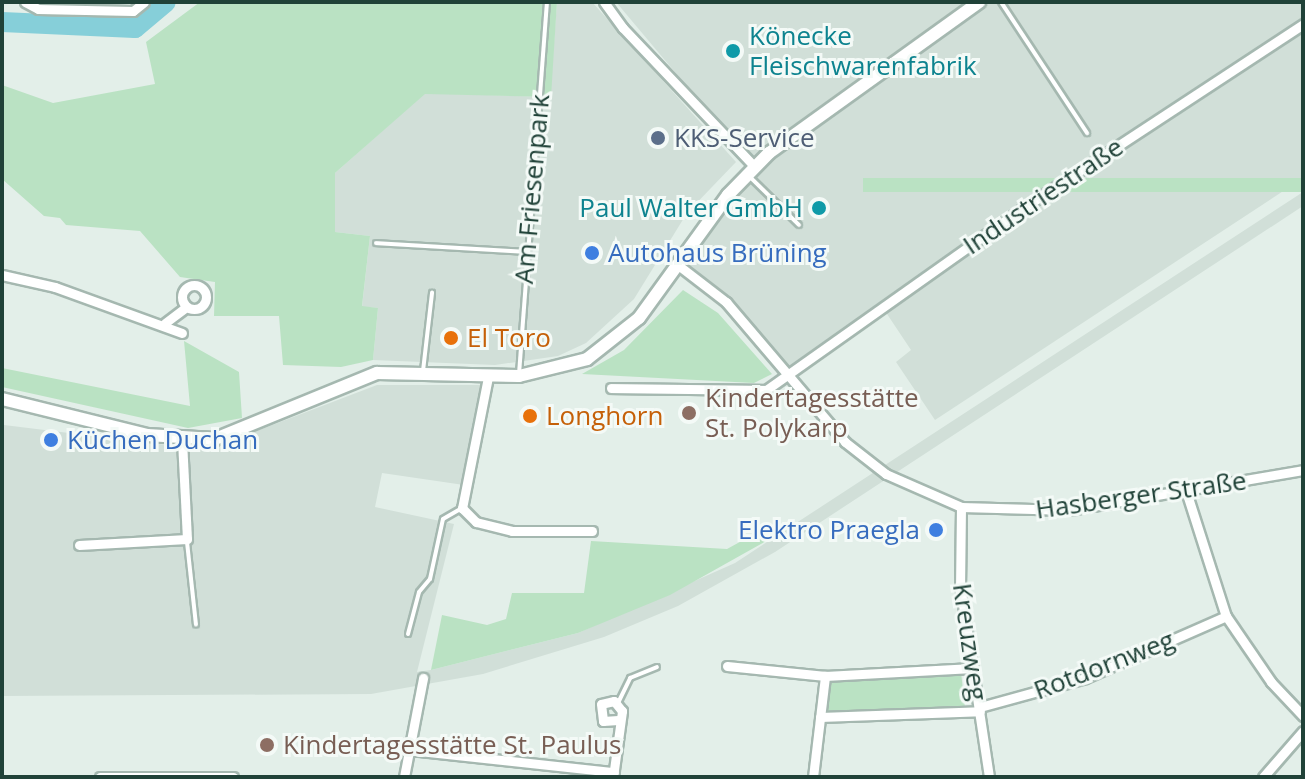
<!DOCTYPE html>
<meta charset="utf-8">
<style>
body{margin:0}
#map{position:relative;width:1305px;height:779px;overflow:hidden;background:#e3efe9;font-family:"Open Sans",sans-serif}
div>[style]{position:absolute}
[style*='--x']{left:calc(var(--x)*1px);top:calc(var(--y)*1px);width:calc(var(--w)*1px);rotate:calc(var(--a)*1deg)}
.built>*{inset:0;background:#d1dfd8}
.green>*{inset:0;background:#bae2c3;transform-origin:0 0}
.river>*{height:20px;margin:-10px;padding:0 10px;transform-origin:10px;border-radius:10px;background:#86cfd9}
.roads{filter:drop-shadow(2px 0 #a5b8b0) drop-shadow(-2px 0 #a5b8b0) drop-shadow(0 2px #a5b8b0) drop-shadow(0 -2px #a5b8b0)}
.lane>*{height:4px;margin:-2px;padding:0 2px;transform-origin:2px;border-radius:2px;background:#fff}
.street>*{height:9px;margin:-4.5px;padding:0 4.5px;transform-origin:4.5px;border-radius:4.5px;background:#fff}
.street>.ring{margin:-4.5px;padding:0;box-sizing:content-box;background:none;border:9px solid #fff;border-radius:50%}
.secondary>*{height:12px;margin:-6px;padding:0 6px;transform-origin:6px;border-radius:6px;background:#fff}
.dots>*{width:22px;height:22px;translate:-50% -50%;box-sizing:border-box;border:4px solid #f4faf7;border-radius:50%}
span{translate:-50% -50%;white-space:nowrap;text-align:center;line-height:1.15;-webkit-text-stroke:6px #f4faf7;paint-order:stroke}
.culture-label{font-size:26px;color:#0d838f}
.left{translate:0 -50%;text-align:left}
.right{translate:-100% -50%;text-align:right}
.service-label{font-size:26px;color:#4e5e75}
.street-label{font-size:26px;color:#204238}
.shop-label{font-size:26px;color:#366cbe}
.food-label{font-size:26px;color:#c56008}
.education-label{font-size:26px;color:#785e54}
.frame{position:absolute;inset:0;border:4px solid #204238;pointer-events:none}
</style>
<div id="map">
<div class="built">
<i style="clip-path:polygon(557px 2px,592px 2px,736px 162px,687px 213px,634px 299px,586px 343px,558px 356px,495px 365px,373px 360px,378px 308px,362px 307px,370px 236px,335px 232px,335px 173px,425px 93px,550px 97px)"></i>
<i style="clip-path:polygon(616px 2px,1303px 2px,1303px 178px,935px 420px,896px 362px,911px 350px,885px 311px,792px 375px,721px 294px,676px 263px,753px 165px)"></i>
<i style="clip-path:polygon(1303px 192px,1303px 206px,775px 552px,678px 606px,604px 637px,483px 674px,371px 694px,2px 696px,4px 425px,207px 450px,377px 385px,481px 385px,464px 485px,382px 473px,375px 507px,454px 524px,417px 672px,431px 670px,578px 633px,735px 563px)"></i>
</div>
<div class="green">
<i style="clip-path:polygon(200px 2px,557px 2px,551px 97px,425px 94px,335px 173px,335px 232px,370px 236px,362px 306px,378px 308px,373px 360px,341px 367px,283px 365px,279px 316px,214px 316px,215px 282px,180px 277px,140px 231px,66px 225px,60px 218px,44px 216px,2px 179px,2px 85px,53px 103px,155px 84px,146px 42px)"></i>
<i style="left:1303px;top:178px;width:14px;height:440px;rotate:90deg"></i>
<i style="clip-path:polygon(683px 290px,718px 313px,772px 374px,754px 383px,582px 374px,624px 350px)"></i>
<i style="clip-path:polygon(184px 341px,239px 372px,242px 418px,188px 428px,2px 387px,2px 368px,190px 406px)"></i>
<i style="clip-path:polygon(798px 523px,670px 595px,578px 633px,431px 670px,442px 615px,487px 625px,506px 619px,512px 593px,584px 593px,591px 541px,727px 549px,767px 527px)"></i>
<i style="clip-path:polygon(961px 672px,965px 708px,827px 711px,831px 681px)"></i>
</div>
<div class="river">
<i style="--x:2;--y:22;--w:133;--a:2.6"></i>
<i style="--x:135;--y:28;--w:40;--a:-40"></i>
</div>
<div class="roads">
<div class="lane">
<i style="--x:1001;--y:2;--w:157;--a:56.7"></i>
<i style="--x:749;--y:176;--w:70;--a:44.4"></i>
<i style="--x:376;--y:243;--w:150;--a:3.4"></i>
<i style="--x:423;--y:371;--w:79;--a:-83.4"></i>
<i style="--x:519;--y:374;--w:373;--a:-85.7"></i>
<i style="--x:187;--y:542;--w:83;--a:83.8"></i>
<i style="--x:408;--y:634;--w:43;--a:-75.3"></i>
<i style="--x:419;--y:592;--w:17;--a:-50"></i>
<i style="--x:430;--y:579;--w:61;--a:-77.8"></i>
<i style="--x:443;--y:519;--w:22;--a:-30"></i>
<i style="--x:618;--y:703;--w:28;--a:-64"></i>
<i style="--x:630;--y:678;--w:29;--a:-22"></i>
</div>
<div class="street">
<i style="--x:25;--y:2;--w:15;--a:28"></i>
<i style="--x:38;--y:9;--w:95;--a:1.2"></i>
<i style="--x:133;--y:11;--w:14;--a:-39"></i>
<i style="--x:604;--y:2;--w:32;--a:54"></i>
<i style="--x:623;--y:28;--w:192;--a:46.5"></i>
<i style="--x:678;--y:265;--w:61;--a:37.6"></i>
<i style="--x:726;--y:302;--w:184;--a:49.6"></i>
<i style="--x:845;--y:442;--w:52;--a:38"></i>
<i style="--x:886;--y:474;--w:82;--a:23.7"></i>
<i style="--x:961;--y:507;--w:108;--a:1.6"></i>
<i style="--x:1069;--y:510;--w:237;--a:-9.7"></i>
<i style="--x:2;--y:275;--w:54;--a:12.8"></i>
<i style="--x:55;--y:287;--w:135;--a:19.9"></i>
<i class="ring" style="left:182px;top:285px;width:15px;height:15px"></i>
<i style="--x:165;--y:323;--w:26;--a:-37"></i>
<i style="--x:488;--y:377;--w:134;--a:101.2"></i>
<i style="--x:462;--y:508;--w:20;--a:45"></i>
<i style="--x:476;--y:522;--w:37;--a:14"></i>
<i style="--x:512;--y:531;--w:80;--a:0"></i>
<i style="--x:611;--y:388;--w:155;--a:0.7"></i>
<i style="--x:766;--y:390;--w:311;--a:-35.3"></i>
<i style="--x:1020;--y:210;--w:339;--a:-33.3"></i>
<i style="--x:1186;--y:491;--w:131;--a:72.3"></i>
<i style="--x:1226;--y:616;--w:80;--a:55.7"></i>
<i style="--x:1271;--y:682;--w:47;--a:46.7"></i>
<i style="--x:961;--y:507;--w:78;--a:90.7"></i>
<i style="--x:960;--y:585;--w:194;--a:81.4"></i>
<i style="--x:79;--y:545;--w:108;--a:-3.2"></i>
<i style="--x:187;--y:539;--w:99;--a:-92.9"></i>
<i style="--x:727;--y:666;--w:99;--a:5.8"></i>
<i style="--x:825;--y:676;--w:148;--a:-3.1"></i>
<i style="--x:980;--y:707;--w:109;--a:-15.4"></i>
<i style="--x:1085;--y:678;--w:154;--a:-23.7"></i>
<i style="--x:820;--y:717;--w:160;--a:-2.1"></i>
<i style="--x:410;--y:750;--w:205;--a:6.2"></i>
<i style="--x:100;--y:777;--w:133;--a:0"></i>
<i style="--x:404;--y:777;--w:101;--a:-79.1"></i>
<i style="--x:613;--y:777;--w:67;--a:-82.2"></i>
<i style="--x:622;--y:711;--w:13;--a:-129"></i>
<i style="--x:614;--y:701;--w:13;--a:167"></i>
<i style="--x:601;--y:704;--w:17;--a:83"></i>
<i style="--x:603;--y:721;--w:15;--a:-4"></i>
<i style="--x:813;--y:777;--w:102;--a:-83.2"></i>
<i style="--x:1263;--y:777;--w:61;--a:-49"></i>
</div>
<div class="secondary">
<i style="--x:2;--y:399;--w:149;--a:13.9"></i>
<i style="--x:147;--y:435;--w:68;--a:3.4"></i>
<i style="--x:215;--y:439;--w:175;--a:-22.2"></i>
<i style="--x:377;--y:373;--w:142;--a:1.2"></i>
<i style="--x:519;--y:376;--w:70;--a:-14"></i>
<i style="--x:587;--y:359;--w:66;--a:-38.3"></i>
<i style="--x:639;--y:318;--w:152;--a:-54.1"></i>
<i style="--x:728;--y:195;--w:59;--a:-45.7"></i>
<i style="--x:769;--y:153;--w:259;--a:-35.7"></i>
</div>
</div>
<div class="dots">
<i style="left:733px;top:51px;background:#0f9aa8"></i>
<i style="left:658px;top:138px;background:#5c6f8a"></i>
<i style="left:819px;top:208px;background:#0f9aa8"></i>
<i style="left:592px;top:253px;background:#3f7fe0"></i>
<i style="left:451px;top:338px;background:#e8710a"></i>
<i style="left:689px;top:413px;background:#8d6e63"></i>
<i style="left:530px;top:416px;background:#e8710a"></i>
<i style="left:51px;top:440px;background:#3f7fe0"></i>
<i style="left:936px;top:530px;background:#3f7fe0"></i>
<i style="left:267px;top:745px;background:#8d6e63"></i>
</div>
<div class="culture-label">
<span class="left" style="left:749px;top:51px">Könecke<br>Fleischwarenfabrik</span>
<span class="right" style="left:803px;top:208px">Paul Walter GmbH</span>
</div>
<div class="service-label">
<span class="left" style="left:674px;top:138px">KKS-Service</span>
</div>
<div class="street-label">
<span style="left:532px;top:189px;rotate:-85deg">Am Friesenpark</span>
<span style="left:1043px;top:196px;rotate:-34deg">Industriestraße</span>
<span style="left:1141px;top:495px;rotate:-8deg">Hasberger Straße</span>
<span style="left:970px;top:642px;rotate:82deg">Kreuzweg</span>
<span style="left:1104px;top:665px;rotate:-21deg">Rotdornweg</span>
</div>
<div class="shop-label">
<span class="left" style="left:608px;top:253px">Autohaus Brüning</span>
<span class="left" style="left:67px;top:440px">Küchen Duchan</span>
<span class="right" style="left:920px;top:530px">Elektro Praegla</span>
</div>
<div class="food-label">
<span class="left" style="left:467px;top:338px">El Toro</span>
<span class="left" style="left:546px;top:416px">Longhorn</span>
</div>
<div class="education-label">
<span class="left" style="left:705px;top:413px">Kindertagesstätte<br>St. Polykarp</span>
<span class="left" style="left:283px;top:745px">Kindertagesstätte St. Paulus</span>
</div>
<div class="frame"></div>
</div>
